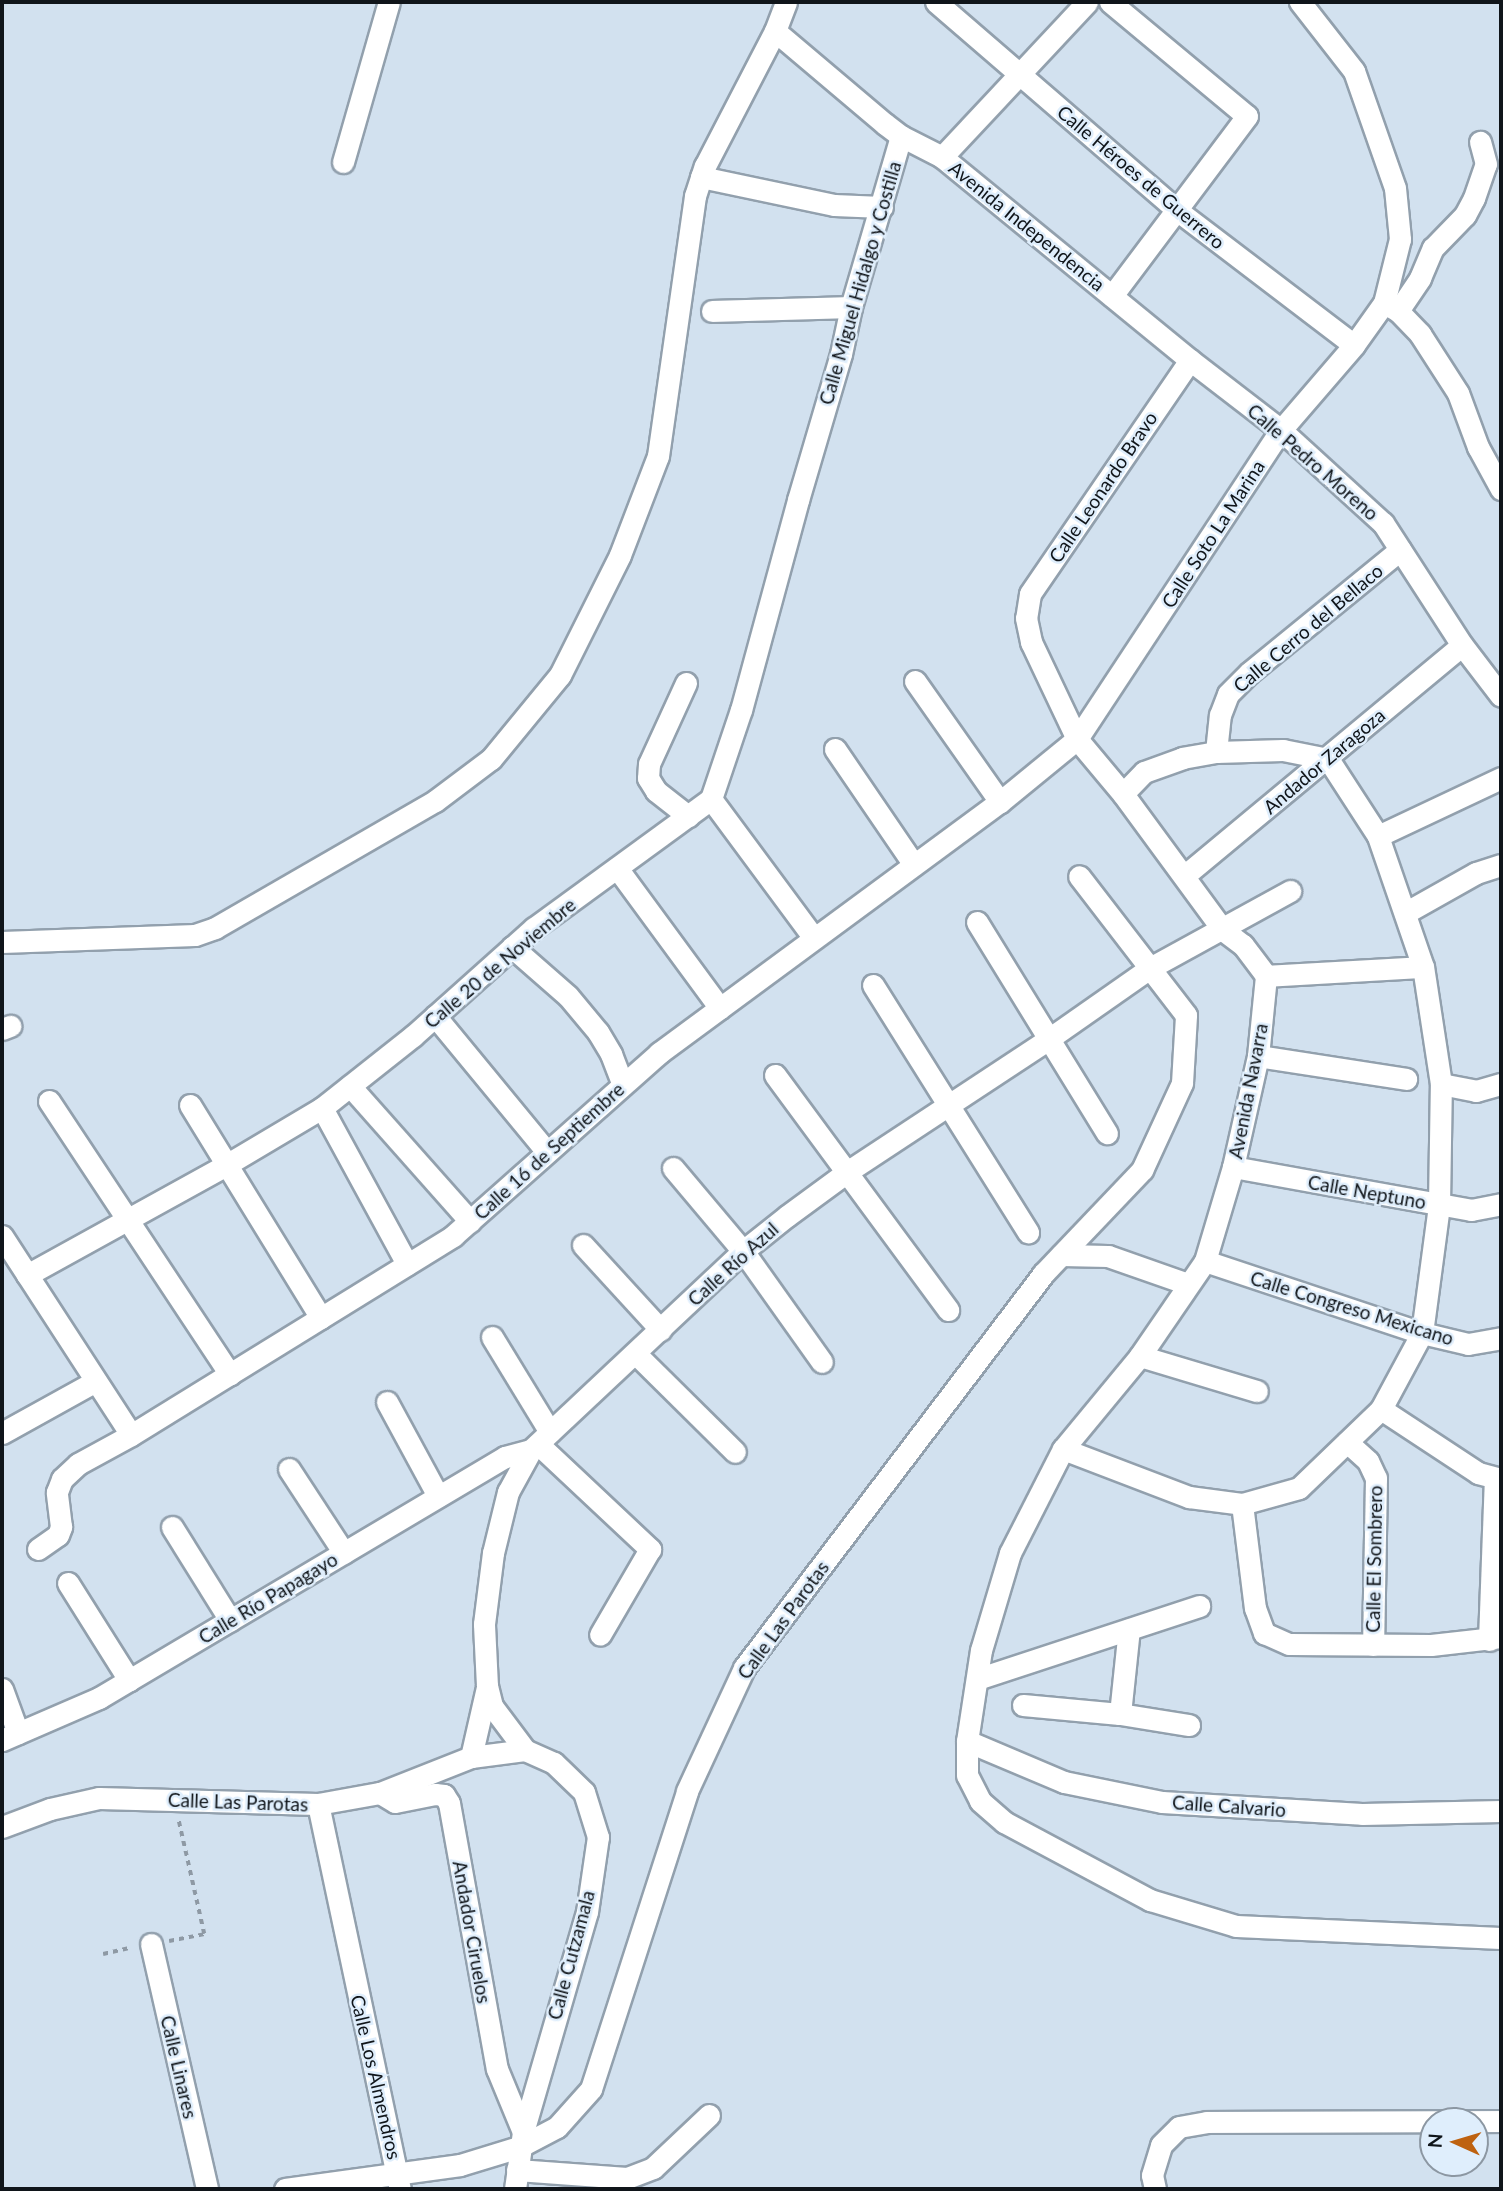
<!DOCTYPE html>
<meta charset="utf-8">
<style>
body{margin:0}
#map{position:relative;width:1503px;height:2191px;overflow:hidden;background:#d2e1ef;font-family:Lato,sans-serif}
div>[style]{position:absolute}
[style*='--x']{left:calc(var(--x)*1px);top:calc(var(--y)*1px);width:calc(var(--w)*1px);rotate:calc(var(--a)*1deg)}
.path>*{height:3.5px;margin-top:-1.75px;transform-origin:0;background:repeating-linear-gradient(90deg,#8e99a4 0 5px,transparent 0 10px)}
.roads{filter:drop-shadow(2px 0 #92a0ad) drop-shadow(-2px 0 #92a0ad) drop-shadow(0 2px #92a0ad) drop-shadow(0 -2px #92a0ad)}
.minor>*{height:21px;margin:-10.5px;padding:0 10.5px;transform-origin:10.5px;border-radius:10.5px;background:#fff}
span{translate:-50% -50%;white-space:nowrap;text-align:center;line-height:1.15;-webkit-text-stroke:5px #dfeefc;paint-order:stroke}
.street-label{font-size:19px;color:#10151a}
.frame{position:absolute;inset:0;border:4px solid #10151a;pointer-events:none}
.north{position:absolute;left:1419px;top:2107px;width:70px;height:70px;box-sizing:border-box;background:#dfeefc;border:2px solid #8c97a2;border-radius:50%;rotate:274deg;font-size:19px;font-weight:700;line-height:28px;text-align:center;color:#10151a}
.north::after{content:'';display:block;margin:auto;width:24px;height:32px;background:#be6210;clip-path:polygon(50% 0,100% 100%,50% 72%,0 100%)}
</style>
<div id="map">
<div class="path">
<i style="--x:169;--y:1941;--w:36;--a:-11"></i>
<i style="--x:204;--y:1934;--w:118;--a:-102.7"></i>
<i style="--x:103;--y:1954;--w:28;--a:-13"></i>
</div>
<div class="roads">
<div class="minor">
<i style="--x:936;--y:2;--w:320;--a:40.8"></i>
<i style="--x:1178;--y:211;--w:221;--a:37.3"></i>
<i style="--x:1110;--y:2;--w:178;--a:39.8"></i>
<i style="--x:1247;--y:116;--w:225;--a:126.9"></i>
<i style="--x:775;--y:31;--w:144;--a:40.2"></i>
<i style="--x:885;--y:124;--w:20;--a:37"></i>
<i style="--x:901;--y:136;--w:46;--a:27.1"></i>
<i style="--x:942;--y:157;--w:320;--a:39.3"></i>
<i style="--x:1190;--y:360;--w:115;--a:37.6"></i>
<i style="--x:1281;--y:430;--w:138;--a:42.4"></i>
<i style="--x:1383;--y:523;--w:145;--a:57.1"></i>
<i style="--x:1462;--y:645;--w:64;--a:52.6"></i>
<i style="--x:942;--y:157;--w:212;--a:-46.9"></i>
<i style="--x:343;--y:162;--w:166;--a:-74"></i>
<i style="--x:701;--y:177;--w:136;--a:11.9"></i>
<i style="--x:834;--y:205;--w:48;--a:2.4"></i>
<i style="--x:1384;--y:303;--w:16;--a:30"></i>
<i style="--x:1398;--y:311;--w:32;--a:46"></i>
<i style="--x:1420;--y:334;--w:70;--a:57.2"></i>
<i style="--x:1458;--y:393;--w:58;--a:69.7"></i>
<i style="--x:1478;--y:447;--w:48;--a:61.3"></i>
<i style="--x:712;--y:311;--w:139;--a:-1.6"></i>
<i style="--x:1398;--y:311;--w:40;--a:-56"></i>
<i style="--x:1420;--y:278;--w:33;--a:-67"></i>
<i style="--x:1433;--y:248;--w:46;--a:-45.9"></i>
<i style="--x:1465;--y:215;--w:19;--a:-62"></i>
<i style="--x:1474;--y:198;--w:36;--a:-71"></i>
<i style="--x:1486;--y:164;--w:23;--a:-105"></i>
<i style="--x:1190;--y:360;--w:283;--a:124.4"></i>
<i style="--x:1030;--y:594;--w:24;--a:99"></i>
<i style="--x:1026;--y:618;--w:25;--a:78"></i>
<i style="--x:1031;--y:642;--w:107;--a:64.6"></i>
<i style="--x:1077;--y:739;--w:72;--a:50.1"></i>
<i style="--x:1123;--y:794;--w:169;--a:53.7"></i>
<i style="--x:1223;--y:930;--w:25;--a:37"></i>
<i style="--x:1243;--y:945;--w:39;--a:53"></i>
<i style="--x:1266;--y:976;--w:80;--a:95.7"></i>
<i style="--x:1258;--y:1056;--w:114;--a:102.7"></i>
<i style="--x:1233;--y:1167;--w:98;--a:106.6"></i>
<i style="--x:1205;--y:1261;--w:115;--a:124.4"></i>
<i style="--x:1140;--y:1356;--w:121;--a:129.6"></i>
<i style="--x:1063;--y:1449;--w:117;--a:117"></i>
<i style="--x:1010;--y:1553;--w:101;--a:106.6"></i>
<i style="--x:981;--y:1650;--w:92;--a:98.7"></i>
<i style="--x:967;--y:1741;--w:34;--a:90"></i>
<i style="--x:967;--y:1775;--w:29;--a:63"></i>
<i style="--x:980;--y:1801;--w:32;--a:41"></i>
<i style="--x:1004;--y:1822;--w:166;--a:28.1"></i>
<i style="--x:1150;--y:1900;--w:90;--a:16.8"></i>
<i style="--x:1236;--y:1926;--w:265;--a:2.6"></i>
<i style="--x:915;--y:681;--w:148;--a:54.9"></i>
<i style="--x:686;--y:683;--w:89;--a:114.6"></i>
<i style="--x:649;--y:764;--w:14;--a:94"></i>
<i style="--x:648;--y:778;--w:15;--a:58"></i>
<i style="--x:656;--y:791;--w:41;--a:38"></i>
<i style="--x:835;--y:749;--w:140;--a:55.7"></i>
<i style="--x:1216;--y:752;--w:37;--a:-84"></i>
<i style="--x:1220;--y:715;--w:22;--a:-69"></i>
<i style="--x:1228;--y:694;--w:30;--a:-45"></i>
<i style="--x:1249;--y:673;--w:195;--a:-39.2"></i>
<i style="--x:711;--y:799;--w:173;--a:53.5"></i>
<i style="--x:1378;--y:836;--w:136;--a:-25.2"></i>
<i style="--x:617;--y:868;--w:174;--a:53.7"></i>
<i style="--x:1184;--y:876;--w:361;--a:-39.7"></i>
<i style="--x:1405;--y:913;--w:81;--a:-29.4"></i>
<i style="--x:1476;--y:873;--w:26;--a:-18"></i>
<i style="--x:977;--y:922;--w:248;--a:58.4"></i>
<i style="--x:2;--y:942;--w:193;--a:-2.1"></i>
<i style="--x:195;--y:935;--w:21;--a:-19"></i>
<i style="--x:215;--y:928;--w:254;--a:-30"></i>
<i style="--x:435;--y:801;--w:70;--a:-36.9"></i>
<i style="--x:491;--y:759;--w:109;--a:-50.6"></i>
<i style="--x:560;--y:675;--w:134;--a:-63.4"></i>
<i style="--x:620;--y:555;--w:106;--a:-69"></i>
<i style="--x:658;--y:456;--w:263;--a:-81.9"></i>
<i style="--x:695;--y:196;--w:32;--a:-72"></i>
<i style="--x:705;--y:166;--w:152;--a:-62.6"></i>
<i style="--x:775;--y:31;--w:31;--a:-69"></i>
<i style="--x:512;--y:947;--w:74;--a:41.2"></i>
<i style="--x:568;--y:996;--w:47;--a:50.2"></i>
<i style="--x:598;--y:1032;--w:26;--a:59"></i>
<i style="--x:611;--y:1054;--w:33;--a:69"></i>
<i style="--x:1266;--y:976;--w:157;--a:-3.3"></i>
<i style="--x:873;--y:985;--w:292;--a:57.9"></i>
<i style="--x:435;--y:1016;--w:176;--a:50.5"></i>
<i style="--x:2;--y:1029;--w:9;--a:-21"></i>
<i style="--x:1258;--y:1056;--w:150;--a:8.8"></i>
<i style="--x:775;--y:1075;--w:292;--a:53.6"></i>
<i style="--x:1441;--y:1084;--w:36;--a:11"></i>
<i style="--x:1476;--y:1091;--w:26;--a:-16"></i>
<i style="--x:350;--y:1086;--w:181;--a:48.4"></i>
<i style="--x:49;--y:1101;--w:328;--a:56.5"></i>
<i style="--x:190;--y:1105;--w:250;--a:58.4"></i>
<i style="--x:322;--y:1108;--w:178;--a:61.4"></i>
<i style="--x:1233;--y:1167;--w:242;--a:10.2"></i>
<i style="--x:1471;--y:1210;--w:31;--a:-11"></i>
<i style="--x:673;--y:1168;--w:109;--a:49.9"></i>
<i style="--x:743;--y:1251;--w:136;--a:54.6"></i>
<i style="--x:2;--y:1236;--w:237;--a:57"></i>
<i style="--x:583;--y:1245;--w:115;--a:47.5"></i>
<i style="--x:1061;--y:1255;--w:47;--a:1.2"></i>
<i style="--x:1108;--y:1256;--w:85;--a:19.3"></i>
<i style="--x:1205;--y:1261;--w:229;--a:18.4"></i>
<i style="--x:1422;--y:1333;--w:47;--a:13.4"></i>
<i style="--x:1468;--y:1344;--w:34;--a:-10"></i>
<i style="--x:27;--y:1275;--w:227;--a:-28.9"></i>
<i style="--x:226;--y:1165;--w:112;--a:-30.7"></i>
<i style="--x:322;--y:1108;--w:116;--a:-38.4"></i>
<i style="--x:413;--y:1036;--w:162;--a:-41.8"></i>
<i style="--x:534;--y:928;--w:219;--a:-36.1"></i>
<i style="--x:711;--y:799;--w:94;--a:-71.4"></i>
<i style="--x:741;--y:710;--w:218;--a:-74.8"></i>
<i style="--x:798;--y:500;--w:152;--a:-73.6"></i>
<i style="--x:841;--y:354;--w:48;--a:-78"></i>
<i style="--x:851;--y:307;--w:178;--a:-73.7"></i>
<i style="--x:492;--y:1337;--w:111;--a:58.6"></i>
<i style="--x:636;--y:1354;--w:139;--a:44.7"></i>
<i style="--x:1140;--y:1356;--w:122;--a:16.7"></i>
<i style="--x:387;--y:1402;--w:107;--a:61.5"></i>
<i style="--x:1381;--y:1409;--w:116;--a:33.4"></i>
<i style="--x:1478;--y:1473;--w:24;--a:15"></i>
<i style="--x:2;--y:1433;--w:107;--a:-29"></i>
<i style="--x:1347;--y:1442;--w:28;--a:42"></i>
<i style="--x:1368;--y:1461;--w:19;--a:65"></i>
<i style="--x:1376;--y:1478;--w:167;--a:91"></i>
<i style="--x:538;--y:1444;--w:154;--a:43.2"></i>
<i style="--x:650;--y:1549;--w:99;--a:120.2"></i>
<i style="--x:1063;--y:1449;--w:135;--a:20.9"></i>
<i style="--x:1189;--y:1497;--w:53;--a:7.5"></i>
<i style="--x:1242;--y:1504;--w:59;--a:-15.7"></i>
<i style="--x:1299;--y:1488;--w:114;--a:-43.9"></i>
<i style="--x:1381;--y:1409;--w:86;--a:-61.7"></i>
<i style="--x:1422;--y:1333;--w:129;--a:-82.4"></i>
<i style="--x:1439;--y:1205;--w:121;--a:-89.1"></i>
<i style="--x:1441;--y:1084;--w:118;--a:-98.7"></i>
<i style="--x:1423;--y:967;--w:139;--a:-109"></i>
<i style="--x:1378;--y:836;--w:92;--a:-123"></i>
<i style="--x:1328;--y:759;--w:46;--a:-168.7"></i>
<i style="--x:1283;--y:750;--w:67;--a:178.3"></i>
<i style="--x:1216;--y:752;--w:34;--a:170"></i>
<i style="--x:1183;--y:758;--w:41;--a:160.3"></i>
<i style="--x:1144;--y:772;--w:30;--a:134"></i>
<i style="--x:289;--y:1469;--w:100;--a:56.8"></i>
<i style="--x:1242;--y:1504;--w:105;--a:82.9"></i>
<i style="--x:1255;--y:1608;--w:27;--a:70"></i>
<i style="--x:1264;--y:1633;--w:27;--a:24"></i>
<i style="--x:1289;--y:1644;--w:142;--a:0.4"></i>
<i style="--x:1431;--y:1645;--w:70;--a:-6.5"></i>
<i style="--x:172;--y:1527;--w:110;--a:58.1"></i>
<i style="--x:38;--y:1549;--w:24;--a:-35"></i>
<i style="--x:58;--y:1535;--w:9;--a:-69"></i>
<i style="--x:61;--y:1527;--w:35;--a:-97"></i>
<i style="--x:57;--y:1492;--w:14;--a:-69"></i>
<i style="--x:62;--y:1479;--w:22;--a:-43"></i>
<i style="--x:78;--y:1464;--w:60;--a:-28.7"></i>
<i style="--x:131;--y:1435;--w:379;--a:-31.7"></i>
<i style="--x:453;--y:1236;--w:276;--a:-41.6"></i>
<i style="--x:659;--y:1053;--w:423;--a:-36.4"></i>
<i style="--x:1000;--y:802;--w:99;--a:-39.3"></i>
<i style="--x:1077;--y:739;--w:370;--a:-56.6"></i>
<i style="--x:1281;--y:430;--w:112;--a:-49.3"></i>
<i style="--x:1354;--y:345;--w:52;--a:-54.5"></i>
<i style="--x:1384;--y:303;--w:66;--a:-76"></i>
<i style="--x:1400;--y:239;--w:51;--a:-95.6"></i>
<i style="--x:1395;--y:188;--w:124;--a:-109.3"></i>
<i style="--x:1354;--y:71;--w:88;--a:-128"></i>
<i style="--x:68;--y:1583;--w:115;--a:57.8"></i>
<i style="--x:1489;--y:1640;--w:160;--a:-87.9"></i>
<i style="--x:977;--y:1679;--w:234;--a:-18.2"></i>
<i style="--x:2;--y:1689;--w:47;--a:70"></i>
<i style="--x:1023;--y:1705;--w:97;--a:5.3"></i>
<i style="--x:1120;--y:1714;--w:70;--a:9.1"></i>
<i style="--x:1120;--y:1714;--w:85;--a:-84"></i>
<i style="--x:2;--y:1740;--w:106;--a:-23.4"></i>
<i style="--x:99;--y:1698;--w:472;--a:-30.7"></i>
<i style="--x:505;--y:1457;--w:27;--a:-15"></i>
<i style="--x:967;--y:1741;--w:105;--a:22.9"></i>
<i style="--x:1064;--y:1782;--w:100;--a:11.5"></i>
<i style="--x:1162;--y:1802;--w:200;--a:3.4"></i>
<i style="--x:1362;--y:1814;--w:139;--a:-1.2"></i>
<i style="--x:525;--y:1750;--w:55;--a:-126.9"></i>
<i style="--x:492;--y:1706;--w:21;--a:-104"></i>
<i style="--x:487;--y:1686;--w:62;--a:-92.8"></i>
<i style="--x:484;--y:1624;--w:72;--a:-82.8"></i>
<i style="--x:493;--y:1553;--w:63;--a:-76.2"></i>
<i style="--x:508;--y:1492;--w:48;--a:-61.3"></i>
<i style="--x:531;--y:1450;--w:291;--a:-43.2"></i>
<i style="--x:743;--y:1251;--w:56;--a:-38.5"></i>
<i style="--x:787;--y:1216;--w:74;--a:-36.3"></i>
<i style="--x:847;--y:1172;--w:243;--a:-33.4"></i>
<i style="--x:1050;--y:1038;--w:122;--a:-35"></i>
<i style="--x:1150;--y:968;--w:160;--a:-28.8"></i>
<i style="--x:471;--y:1757;--w:72;--a:-77.1"></i>
<i style="--x:380;--y:1793;--w:17;--a:31"></i>
<i style="--x:395;--y:1802;--w:41;--a:-11.3"></i>
<i style="--x:435;--y:1794;--w:9;--a:6"></i>
<i style="--x:444;--y:1795;--w:9;--a:58"></i>
<i style="--x:449;--y:1803;--w:270;--a:79.8"></i>
<i style="--x:497;--y:2069;--w:68;--a:67.6"></i>
<i style="--x:318;--y:1804;--w:394;--a:78"></i>
<i style="--x:2;--y:1827;--w:51;--a:-20.6"></i>
<i style="--x:50;--y:1809;--w:50;--a:-12.7"></i>
<i style="--x:99;--y:1798;--w:219;--a:1.6"></i>
<i style="--x:318;--y:1804;--w:63;--a:-10.1"></i>
<i style="--x:380;--y:1793;--w:98;--a:-21.6"></i>
<i style="--x:471;--y:1757;--w:54;--a:-7.4"></i>
<i style="--x:151;--y:1944;--w:251;--a:77.1"></i>
<i style="--x:517;--y:2170;--w:110;--a:4.2"></i>
<i style="--x:627;--y:2178;--w:28;--a:-21"></i>
<i style="--x:653;--y:2168;--w:77;--a:-43.4"></i>
<i style="--x:285;--y:2189;--w:177;--a:-7.8"></i>
<i style="--x:460;--y:2165;--w:62;--a:-17"></i>
<i style="--x:519;--y:2147;--w:43;--a:-27.8"></i>
<i style="--x:557;--y:2127;--w:51;--a:-48.2"></i>
<i style="--x:591;--y:2089;--w:313;--a:-72.1"></i>
<i style="--x:687;--y:1791;--w:136;--a:-65.1"></i>
<i style="--x:744;--y:1668;--w:495;--a:-52.8"></i>
<i style="--x:1043;--y:1274;--w:144;--a:-46.4"></i>
<i style="--x:1142;--y:1170;--w:96;--a:-65.3"></i>
<i style="--x:1182;--y:1083;--w:68;--a:-86.6"></i>
<i style="--x:1186;--y:1015;--w:175;--a:-127.6"></i>
<i style="--x:515;--y:2189;--w:58;--a:-82"></i>
<i style="--x:523;--y:2132;--w:229;--a:-73.8"></i>
<i style="--x:587;--y:1912;--w:76;--a:-81.7"></i>
<i style="--x:598;--y:1837;--w:47;--a:-107.3"></i>
<i style="--x:584;--y:1792;--w:42;--a:-136"></i>
<i style="--x:554;--y:1763;--w:32;--a:-156"></i>
<i style="--x:1155;--y:2189;--w:14;--a:-102"></i>
<i style="--x:1152;--y:2175;--w:31;--a:-73"></i>
<i style="--x:1161;--y:2145;--w:25;--a:-45"></i>
<i style="--x:1179;--y:2127;--w:28;--a:-10"></i>
<i style="--x:1207;--y:2122;--w:294;--a:-0.2"></i>
</div>
</div>
<div class="street-label">
<span style="left:1141px;top:177px;rotate:40deg">Calle Héroes de Guerrero</span>
<span style="left:1027px;top:226px;rotate:39deg">Avenida Independencia</span>
<span style="left:860px;top:283px;rotate:-74deg">Calle Miguel Hidalgo y Costilla</span>
<span style="left:1313px;top:462px;rotate:41deg">Calle Pedro Moreno</span>
<span style="left:1103px;top:487px;rotate:-56deg">Calle Leonardo Bravo</span>
<span style="left:1213px;top:534px;rotate:-57deg">Calle Soto La Marina</span>
<span style="left:1308px;top:628px;rotate:-40deg">Calle Cerro del Bellaco</span>
<span style="left:1324px;top:761px;rotate:-40deg">Andador Zaragoza</span>
<span style="left:500px;top:963px;rotate:-40deg">Calle 20 de Noviembre</span>
<span style="left:1248px;top:1091px;rotate:-79deg">Avenida Navarra</span>
<span style="left:549px;top:1151px;rotate:-42deg">Calle 16 de Septiembre</span>
<span style="left:1367px;top:1192px;rotate:10deg">Calle Neptuno</span>
<span style="left:733px;top:1264px;rotate:-42deg">Calle Río Azul</span>
<span style="left:1352px;top:1308px;rotate:17deg">Calle Congreso Mexicano</span>
<span style="left:1374px;top:1559px;rotate:-89deg">Calle El Sombrero</span>
<span style="left:268px;top:1598px;rotate:-31deg">Calle Río Papagayo</span>
<span style="left:783px;top:1620px;rotate:-54deg">Calle Las Parotas</span>
<span style="left:238px;top:1802px;rotate:2deg">Calle Las Parotas</span>
<span style="left:1229px;top:1806px;rotate:4deg">Calle Calvario</span>
<span style="left:472px;top:1932px;rotate:80deg">Andador Ciruelos</span>
<span style="left:571px;top:1955px;rotate:-75deg">Calle Cutzamala</span>
<span style="left:179px;top:2067px;rotate:77deg">Calle Linares</span>
<span style="left:376px;top:2077px;rotate:77deg">Calle Los Almendros</span>
</div>
<div class="frame"></div>
<div class="north">N</div>
</div>
